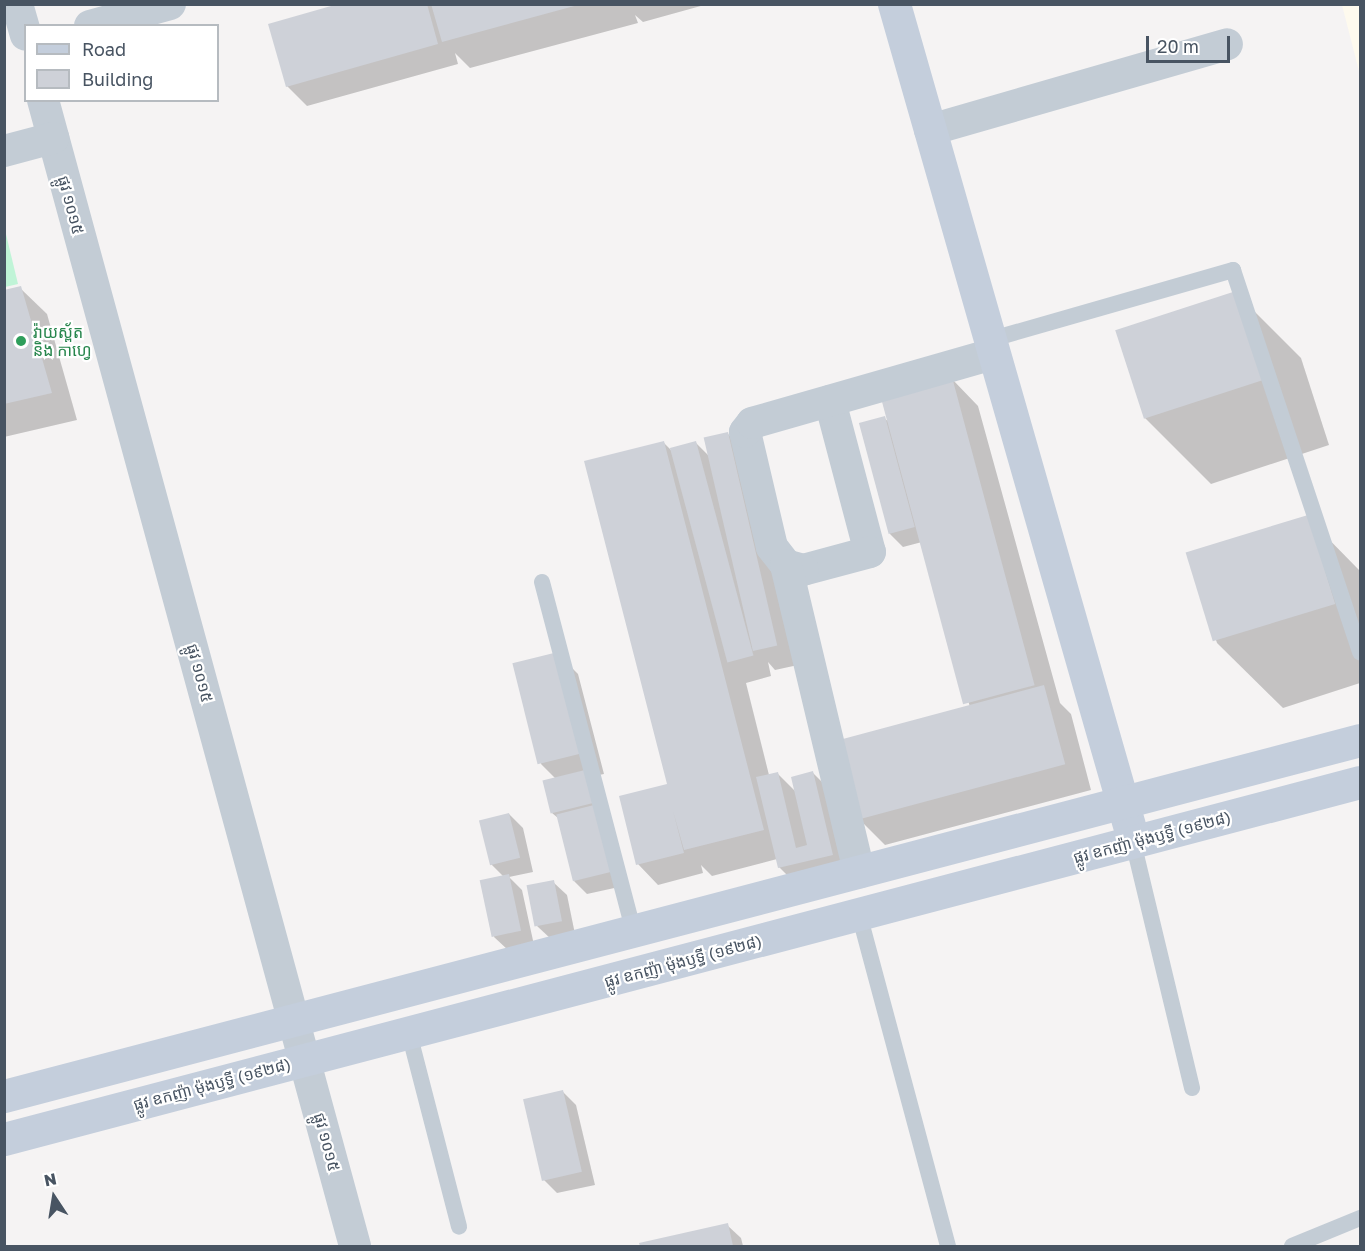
<!DOCTYPE html>
<meta charset="utf-8">
<style>
body{margin:0}
#map{position:relative;width:1365px;height:1251px;overflow:hidden;background:#f5f3f3;font-family:"Golos Text","Noto Sans Khmer",sans-serif}
div>[style]{position:absolute}
[style*='--x']{left:calc(var(--x)*1px);top:calc(var(--y)*1px);width:calc(var(--w)*1px);rotate:calc(var(--a)*1deg)}
.commercial>*{inset:0;background:#fefaee}
.green>*{inset:0;background:#c0f4d7}
.shadow>*{inset:0;background:#0003}
.building>*{inset:0;background:#ced1d8;transform-origin:0 0}
.lane>*{height:16px;margin:-8px;padding:0 8px;transform-origin:8px;border-radius:8px;background:#c3ccd5}
.street>*{height:32px;margin:-16px;padding:0 16px;transform-origin:16px;border-radius:16px;background:#c3ccd5}
.secondary>*{height:33px;margin:-16.5px;padding:0 16.5px;transform-origin:16.5px;border-radius:16.5px;background:#c4cedc}
.dots>*{width:16px;height:16px;translate:-50% -50%;box-sizing:border-box;border:3px solid #fff;border-radius:50%}
span{translate:-50% -50%;white-space:nowrap;text-align:center;line-height:1.15;-webkit-text-stroke:4.5px #fff;paint-order:stroke}
.street-label{font-size:16px;color:#485462}
.leisure-label{font-size:16px;color:#27864d}
.left{translate:0 -50%;text-align:left}
.frame{position:absolute;inset:0;border:6px solid #485462;pointer-events:none}
.legend{position:absolute;left:24px;top:24px;width:195px;height:78px;box-sizing:border-box;background:#fff;border:2px solid #b6bbc0;margin:0;padding:8px 10px;list-style:none;font-size:18px;color:#485462}
.legend li{display:flex;align-items:center;gap:12px;height:30px}
.legend b{width:30px;border:2px solid #b6bbc0}
.north{position:absolute;left:24px;top:1167px;width:60px;height:60px;-webkit-text-stroke:4px #fff;paint-order:stroke;rotate:348deg;font-size:16px;font-weight:700;line-height:24px;text-align:center;color:#485462}
.north::after{content:'';display:block;margin:auto;width:21px;height:27px;background:#485462;clip-path:polygon(50% 0,100% 100%,50% 72%,0 100%)}
.scale{position:absolute;left:1146px;top:36px;width:84px;height:27px;box-sizing:border-box;border:3px solid #485462;border-top:0;padding-left:8px;font-size:18px;line-height:21px;white-space:nowrap;color:#485462;-webkit-text-stroke:4px #fff;paint-order:stroke}
</style>
<div id="map">
<div class="commercial">
<i style="clip-path:polygon(1342px 5px,1360px 5px,1360px 75px)"></i>
</div>
<div class="green">
<i style="clip-path:polygon(5px 230px,18px 284px,5px 287px,4px 287px)"></i>
</div>
<div class="shadow">
<i style="clip-path:polygon(343px 4px,708px 4px,643px 22px,635px 15px,638px 23px,470px 68px,455px 53px,458px 64px,307px 106px,287px 86px)"></i>
<i style="clip-path:polygon(20px 288px,47px 314px,77px 420px,4px 437px,4px 291px)"></i>
<i style="clip-path:polygon(1235px 292px,1301px 358px,1329px 445px,1211px 484px,1145px 418px)"></i>
<i style="clip-path:polygon(952px 379px,978px 406px,1060px 703px,1071px 714px,1091px 790px,885px 845px,858px 818px,970px 707px,922px 542px,903px 547px,890px 534px,884px 418px,890px 423px)"></i>
<i style="clip-path:polygon(727px 433px,748px 454px,798px 665px,775px 670px,768px 662px,771px 676px,746px 683px,769px 775px,777px 773px,796px 792px,813px 773px,833px 793px,853px 875px,799px 887px,779px 867px,777px 859px,712px 876px,701px 865px,703px 873px,658px 885px,638px 864px,670px 790px,664px 443px,671px 450px,696px 443px,709px 456px)"></i>
<i style="clip-path:polygon(1307px 517px,1360px 571px,1360px 683px,1283px 708px,1217px 643px,1188px 555px)"></i>
<i style="clip-path:polygon(558px 654px,578px 674px,604px 774px,594px 776px,628px 885px,587px 894px,574px 881px,558px 818px,552px 813px,556px 779px,541px 764px)"></i>
<i style="clip-path:polygon(509px 814px,523px 828px,533px 872px,509px 877px,522px 890px,534px 945px,508px 950px,494px 937px,504px 877px,491px 864px)"></i>
<i style="clip-path:polygon(553px 882px,567px 895px,575px 934px,551px 939px,537px 926px)"></i>
<i style="clip-path:polygon(562px 1091px,576px 1105px,595px 1185px,557px 1193px,544px 1180px)"></i>
<i style="clip-path:polygon(727px 1225px,741px 1238px,743px 1246px,641px 1246px)"></i>
</div>
<div class="building">
<i style="clip-path:polygon(338px 4px,427px 4px,438px 44px,286px 87px,268px 24px)"></i>
<i style="clip-path:polygon(431px 4px,578px 4px,578px 5px,442px 42px)"></i>
<i style="clip-path:polygon(21px 286px,52px 393px,4px 404px,4px 290px)"></i>
<i style="left:1236px;top:291px;width:93px;height:127px;rotate:72deg"></i>
<i style="left:952px;top:377px;width:319px;height:74px;rotate:75deg"></i>
<i style="left:885px;top:416px;width:115px;height:27px;rotate:75deg"></i>
<i style="left:728px;top:432px;width:219px;height:25px;rotate:77deg"></i>
<i style="clip-path:polygon(664px 441px,764px 830px,684px 850px,673px 811px,684px 853px,636px 865px,619px 796px,667px 784px,584px 461px)"></i>
<i style="left:696px;top:441px;width:222px;height:27px;rotate:75deg"></i>
<i style="left:1308px;top:515px;width:93px;height:128px;rotate:73deg"></i>
<i style="left:558px;top:652px;width:104px;height:47px;rotate:76deg"></i>
<i style="left:1044px;top:685px;width:82px;height:215px;rotate:75deg"></i>
<i style="left:589px;top:769px;width:34px;height:48px;rotate:76deg"></i>
<i style="clip-path:polygon(813px 771px,833px 855px,778px 868px,756px 777px,778px 772px,796px 848px,807px 845px,791px 777px)"></i>
<i style="left:598px;top:804px;width:69px;height:43px;rotate:76deg"></i>
<i style="left:509px;top:813px;width:46px;height:31px;rotate:76deg"></i>
<i style="left:509px;top:874px;width:58px;height:30px;rotate:78deg"></i>
<i style="left:554px;top:880px;width:42px;height:28px;rotate:79deg"></i>
<i style="left:563px;top:1090px;width:84px;height:41px;rotate:77deg"></i>
<i style="clip-path:polygon(728px 1223px,733px 1246px,640px 1246px,639px 1243px)"></i>
</div>
<div class="lane">
<i style="--x:989;--y:340;--w:254;--a:-16"></i>
<i style="--x:1233;--y:270;--w:403;--a:71.6"></i>
<i style="--x:542;--y:582;--w:363;--a:75.3"></i>
<i style="--x:1133;--y:842;--w:253;--a:76.5"></i>
<i style="--x:859;--y:914;--w:344;--a:75"></i>
<i style="--x:409;--y:1033;--w:200;--a:75.5"></i>
<i style="--x:1292;--y:1246;--w:74;--a:-22.4"></i>
</div>
<div class="street">
<i style="--x:17;--y:4;--w:32;--a:74"></i>
<i style="--x:90;--y:26;--w:83;--a:-15.4"></i>
<i style="--x:43;--y:100;--w:1188;--a:74.77"></i>
<i style="--x:930;--y:130;--w:309;--a:-16.1"></i>
<i style="--x:4;--y:151;--w:51;--a:-14.9"></i>
<i style="--x:830;--y:401;--w:156;--a:75.2"></i>
<i style="--x:870;--y:552;--w:69;--a:165"></i>
<i style="--x:803;--y:570;--w:18;--a:-164"></i>
<i style="--x:786;--y:565;--w:23;--a:-128"></i>
<i style="--x:772;--y:547;--w:118;--a:-103.2"></i>
<i style="--x:745;--y:432;--w:11;--a:-52"></i>
<i style="--x:752;--y:423;--w:251;--a:-16"></i>
<i style="--x:786;--y:565;--w:316;--a:76.6"></i>
</div>
<div class="secondary">
<i style="--x:894;--y:4;--w:854;--a:74.03"></i>
<i style="--x:4;--y:1096;--w:1402;--a:-14.71"></i>
<i style="--x:4;--y:1139;--w:1402;--a:-14.75"></i>
</div>
<div class="dots">
<i style="left:21px;top:341px;background:#2e9e5b"></i>
</div>
<div class="street-label">
<span style="left:71px;top:205px;rotate:75deg">ផ្លូវ ១០១៥</span>
<span style="left:200px;top:673px;rotate:75deg">ផ្លូវ ១០១៥</span>
<span style="left:1152px;top:837px;rotate:-15deg">ផ្លូវ ឧកញ៉ា ម៉ុងឫទ្ធី (១៩២៨)</span>
<span style="left:683px;top:961px;rotate:-15deg">ផ្លូវ ឧកញ៉ា ម៉ុងឫទ្ធី (១៩២៨)</span>
<span style="left:212px;top:1084px;rotate:-15deg">ផ្លូវ ឧកញ៉ា ម៉ុងឫទ្ធី (១៩២៨)</span>
<span style="left:327px;top:1142px;rotate:75deg">ផ្លូវ ១០១៥</span>
</div>
<div class="leisure-label">
<span class="left" style="left:33px;top:341px">វ៉ាយស្ព័ត<br>និង កាហ្វេ</span>
</div>
<div class="frame"></div>
<ul class="legend">
<li><b style="height:8px;background:#c4cedc"></b>Road</li>
<li><b style="height:16px;background:#ced1d8"></b>Building</li>
</ul>
<div class="north">N</div>
<div class="scale">20 m</div>
</div>
